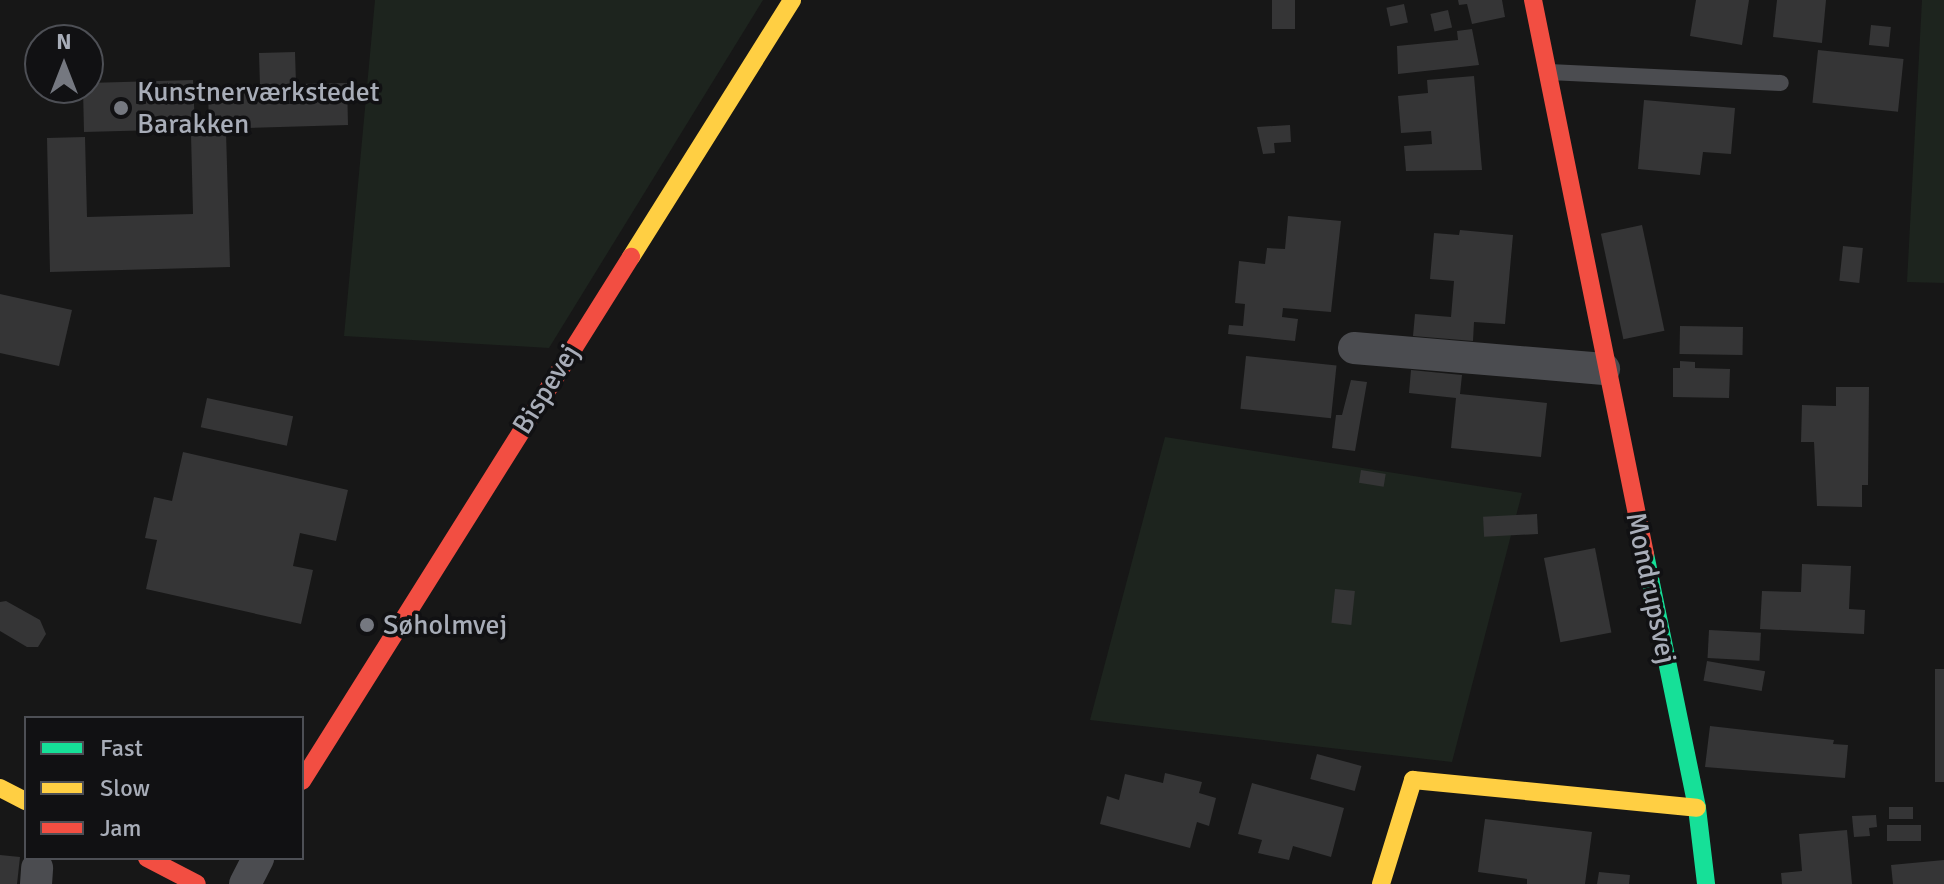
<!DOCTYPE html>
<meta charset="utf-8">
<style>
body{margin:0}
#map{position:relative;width:1944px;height:884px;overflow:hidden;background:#171717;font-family:Signika,sans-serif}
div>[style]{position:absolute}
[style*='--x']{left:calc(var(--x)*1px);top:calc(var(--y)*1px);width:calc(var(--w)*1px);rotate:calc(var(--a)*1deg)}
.green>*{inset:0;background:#1d241e}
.building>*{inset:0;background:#353536;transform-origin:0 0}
.lane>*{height:16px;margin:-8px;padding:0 8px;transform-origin:8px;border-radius:8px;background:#4b4c50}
.street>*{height:32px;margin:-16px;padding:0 16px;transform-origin:16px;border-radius:16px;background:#4b4c50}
.fast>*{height:18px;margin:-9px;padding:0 9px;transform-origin:9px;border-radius:9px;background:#16e098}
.slow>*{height:18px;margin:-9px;padding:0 9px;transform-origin:9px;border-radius:9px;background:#ffcf43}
.jam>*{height:18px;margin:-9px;padding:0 9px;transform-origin:9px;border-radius:9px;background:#f24e42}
.dots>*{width:22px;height:22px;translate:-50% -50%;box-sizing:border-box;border:4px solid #111113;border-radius:50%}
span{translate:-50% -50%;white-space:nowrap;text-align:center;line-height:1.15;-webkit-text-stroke:7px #111113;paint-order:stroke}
.poi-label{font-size:28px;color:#a8adb8}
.left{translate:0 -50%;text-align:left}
.street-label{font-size:28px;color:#a8adb8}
.legend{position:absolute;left:24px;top:716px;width:280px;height:144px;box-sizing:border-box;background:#111113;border:2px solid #4d4f55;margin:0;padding:10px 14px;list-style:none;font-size:24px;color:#a8adb8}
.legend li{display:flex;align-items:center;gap:16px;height:40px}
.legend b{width:40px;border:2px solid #4d4f55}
.north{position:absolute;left:24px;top:24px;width:80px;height:80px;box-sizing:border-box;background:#111113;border:2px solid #4d4f55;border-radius:50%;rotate:0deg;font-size:22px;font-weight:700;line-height:32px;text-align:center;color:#a8adb8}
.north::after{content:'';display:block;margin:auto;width:28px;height:36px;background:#757880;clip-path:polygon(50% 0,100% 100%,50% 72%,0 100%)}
</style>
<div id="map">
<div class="green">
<i style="clip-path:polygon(375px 0,763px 0,549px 348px,344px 336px)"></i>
<i style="clip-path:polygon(1922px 0,1944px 0,1944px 283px,1907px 282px)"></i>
<i style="clip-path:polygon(1165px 437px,1522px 493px,1452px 762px,1090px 720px)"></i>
</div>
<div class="building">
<i style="left:1272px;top:0;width:23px;height:29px"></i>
<i style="clip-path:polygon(1458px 0,1502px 0,1505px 17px,1472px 24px,1467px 4px,1459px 5px)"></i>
<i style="clip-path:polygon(1696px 0,1749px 0,1742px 45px,1690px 36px)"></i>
<i style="clip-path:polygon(1777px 0,1826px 0,1822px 43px,1773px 37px)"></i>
<i style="left:1404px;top:4px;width:19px;height:18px;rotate:78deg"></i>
<i style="left:1448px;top:10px;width:18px;height:18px;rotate:77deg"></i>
<i style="left:1871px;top:25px;width:20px;height:20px;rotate:6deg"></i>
<i style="clip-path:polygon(1472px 29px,1479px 65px,1398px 74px,1397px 46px,1458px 40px,1457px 31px)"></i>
<i style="left:1818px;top:50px;width:86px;height:53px;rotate:6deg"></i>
<i style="clip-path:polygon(295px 52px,296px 84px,347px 83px,348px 125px,209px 129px,208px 87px,260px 86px,259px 53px)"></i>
<i style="clip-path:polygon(1474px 76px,1482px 170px,1406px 171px,1404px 146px,1432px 144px,1431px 131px,1401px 133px,1398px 96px,1428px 93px,1427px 80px)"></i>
<i style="clip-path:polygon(193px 80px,195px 129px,84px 132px,83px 88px,88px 83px)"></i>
<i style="clip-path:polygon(1644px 100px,1735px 108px,1731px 154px,1703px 152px,1700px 175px,1638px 169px)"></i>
<i style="clip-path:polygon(1290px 125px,1291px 142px,1274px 143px,1275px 153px,1263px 154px,1257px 127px)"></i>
<i style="clip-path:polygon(226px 132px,230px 267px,50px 272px,47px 138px,85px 137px,87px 217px,193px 214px,191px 134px)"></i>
<i style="clip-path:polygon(1288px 216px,1341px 221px,1331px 312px,1283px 308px,1282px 317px,1298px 319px,1295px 341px,1228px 334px,1229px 325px,1243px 326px,1245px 304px,1235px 303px,1239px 261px,1265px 264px,1267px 248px,1285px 249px)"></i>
<i style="left:1642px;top:225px;width:108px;height:42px;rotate:78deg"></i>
<i style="clip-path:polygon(1460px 230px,1513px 235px,1505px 324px,1474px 322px,1473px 341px,1413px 336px,1415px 314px,1451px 317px,1454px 281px,1430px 279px,1434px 233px,1459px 235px)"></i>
<i style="left:1843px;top:246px;width:20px;height:35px;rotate:6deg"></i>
<i style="clip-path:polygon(0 294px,72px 310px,59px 366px,0 353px)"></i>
<i style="left:1680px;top:326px;width:63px;height:28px;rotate:1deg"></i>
<i style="left:1246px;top:356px;width:91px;height:53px;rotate:6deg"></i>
<i style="clip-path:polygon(1680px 361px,1695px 362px,1695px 368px,1730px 369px,1729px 398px,1673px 397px,1673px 368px,1680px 368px)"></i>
<i style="clip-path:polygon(1411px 370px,1462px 375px,1460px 394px,1547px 403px,1541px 457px,1451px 448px,1456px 398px,1409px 393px)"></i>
<i style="clip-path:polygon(1351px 380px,1367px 382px,1355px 451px,1332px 448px,1336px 415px,1342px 415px)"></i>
<i style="clip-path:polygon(1836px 387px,1869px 387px,1868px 485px,1862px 485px,1862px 507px,1817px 506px,1814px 442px,1801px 442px,1802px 405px,1836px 406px)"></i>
<i style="left:207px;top:398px;width:88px;height:30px;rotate:12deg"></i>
<i style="clip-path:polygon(183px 452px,348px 490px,336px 541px,300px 533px,293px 566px,313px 570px,301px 624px,146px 589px,157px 540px,145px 538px,154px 497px,172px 501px)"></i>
<i style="left:1361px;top:470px;width:25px;height:13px;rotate:9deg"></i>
<i style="left:1537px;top:514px;width:20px;height:54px;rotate:87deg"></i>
<i style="left:1595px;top:548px;width:86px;height:52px;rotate:79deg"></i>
<i style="clip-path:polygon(1802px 564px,1851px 566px,1849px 609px,1865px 610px,1864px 634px,1760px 629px,1762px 591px,1801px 592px)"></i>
<i style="left:1335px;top:589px;width:20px;height:34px;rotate:6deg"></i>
<i style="clip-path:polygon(6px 601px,40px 620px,46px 634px,38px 647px,27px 647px,0 631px,0 602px)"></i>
<i style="left:1709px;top:630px;width:52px;height:28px;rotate:3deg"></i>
<i style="left:1707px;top:661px;width:59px;height:20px;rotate:10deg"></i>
<i style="left:1935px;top:669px;width:9px;height:113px"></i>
<i style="clip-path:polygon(1710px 726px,1834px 740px,1833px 744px,1848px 745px,1845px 778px,1705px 767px)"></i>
<i style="left:1317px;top:754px;width:46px;height:26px;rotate:15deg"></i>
<i style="clip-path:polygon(1165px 773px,1202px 782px,1199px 793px,1216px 798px,1209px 826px,1197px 822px,1190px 848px,1100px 824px,1107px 796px,1119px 800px,1125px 774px,1163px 783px)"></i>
<i style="clip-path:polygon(1252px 783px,1344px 808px,1331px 857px,1293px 846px,1289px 860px,1258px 853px,1262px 840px,1238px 834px)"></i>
<i style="left:1889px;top:807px;width:24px;height:12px"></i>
<i style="clip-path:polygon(1876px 815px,1877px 827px,1869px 828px,1870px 836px,1854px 837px,1852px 816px)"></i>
<i style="clip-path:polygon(1485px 819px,1592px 832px,1585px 884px,1527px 884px,1527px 879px,1478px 872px)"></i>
<i style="left:1887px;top:825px;width:34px;height:16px"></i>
<i style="clip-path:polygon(1847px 830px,1852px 884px,1782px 884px,1781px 873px,1802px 871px,1799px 834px)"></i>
<i style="clip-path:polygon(0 855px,20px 857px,17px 884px,0 884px)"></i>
<i style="clip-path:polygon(1944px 860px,1944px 884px,1893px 884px,1891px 865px)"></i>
<i style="clip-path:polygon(1599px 872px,1630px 875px,1629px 884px,1597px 884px)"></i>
</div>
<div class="lane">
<i style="--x:1549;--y:72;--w:232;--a:2.7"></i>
</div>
<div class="street">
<i style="--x:1354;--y:348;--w:251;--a:4.8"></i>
<i style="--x:36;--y:884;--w:16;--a:-86"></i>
<i style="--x:245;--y:884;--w:29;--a:-63"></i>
</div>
<div class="fast">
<i style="--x:1645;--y:554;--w:259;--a:78.4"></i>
<i style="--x:1697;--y:808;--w:77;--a:83.2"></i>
</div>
<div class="slow">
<i style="--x:631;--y:257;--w:303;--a:-57.9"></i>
<i style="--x:0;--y:788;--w:29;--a:27"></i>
<i style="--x:1381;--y:884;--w:109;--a:-72.9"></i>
<i style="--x:1413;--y:780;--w:285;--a:5.6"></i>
</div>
<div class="jam">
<i style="--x:1533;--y:0;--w:565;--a:78.57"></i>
<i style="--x:302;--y:781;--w:619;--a:-57.88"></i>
<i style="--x:147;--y:858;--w:56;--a:27.5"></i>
</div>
<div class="dots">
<i style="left:121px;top:108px;background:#757880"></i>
<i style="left:367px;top:625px;background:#757880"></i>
</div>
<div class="poi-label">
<span class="left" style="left:137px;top:108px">Kunstnerværkstedet<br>Barakken</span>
<span class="left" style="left:383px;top:625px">Søholmvej</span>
</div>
<div class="street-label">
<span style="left:546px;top:389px;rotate:-58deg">Bispevej</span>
<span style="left:1651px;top:588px;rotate:78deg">Mondrupsvej</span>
</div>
<ul class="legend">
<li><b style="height:10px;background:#16e098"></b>Fast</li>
<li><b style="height:10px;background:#ffcf43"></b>Slow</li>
<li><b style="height:10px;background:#f24e42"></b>Jam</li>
</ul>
<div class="north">N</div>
</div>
